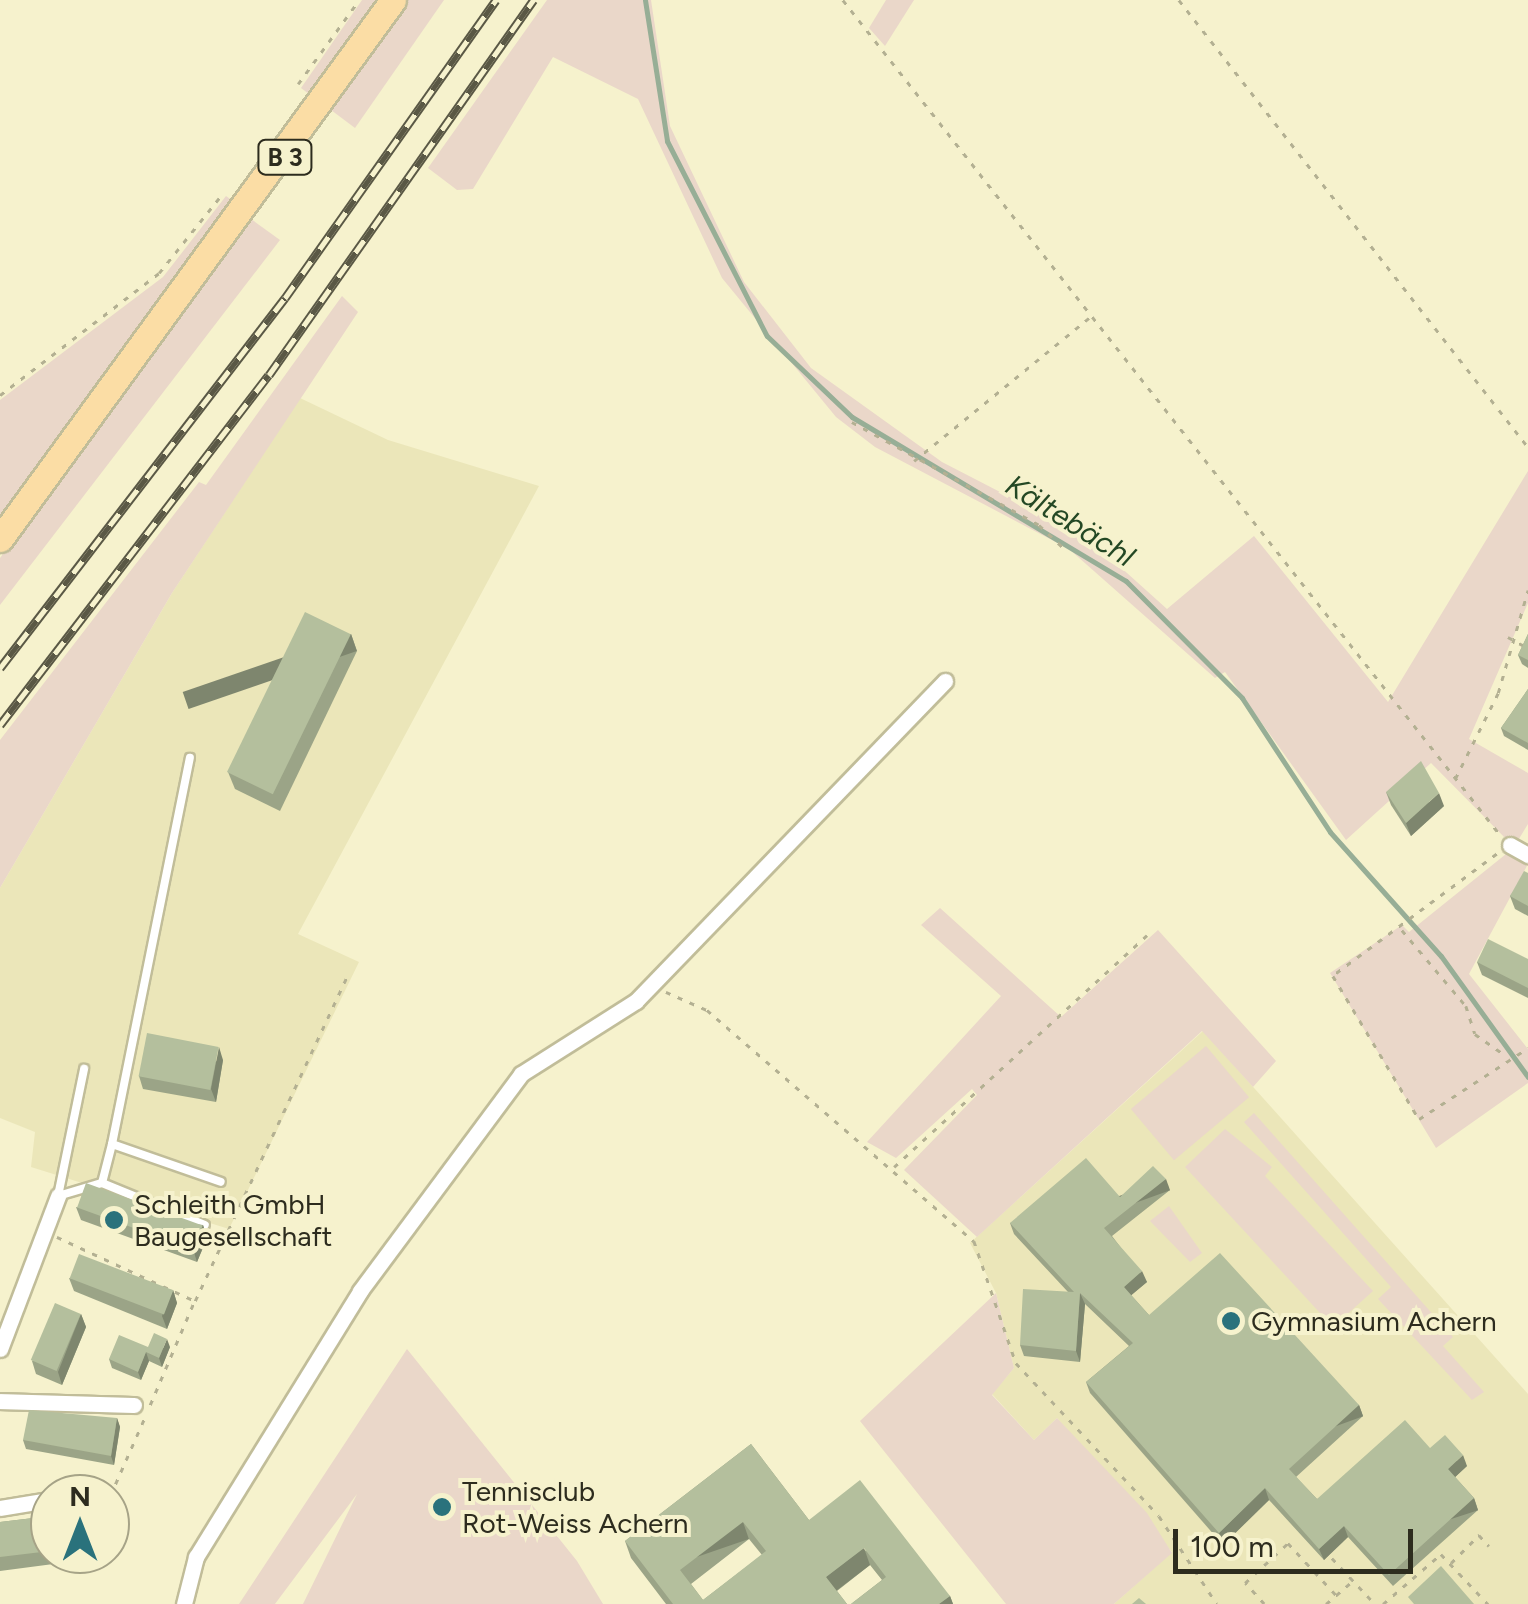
<!DOCTYPE html>
<meta charset="utf-8">
<style>
body{margin:0}
#map{position:relative;width:1528px;height:1604px;overflow:hidden;background:#f6f2cd;font-family:Figtree,sans-serif}
div>[style]{position:absolute}
[style*='--x']{left:calc(var(--x)*1px);top:calc(var(--y)*1px);width:calc(var(--w)*1px);rotate:calc(var(--a)*1deg)}
.built>*{inset:0;background:#ebe6b9}
.green>*{inset:0;background:#ead7c9;transform-origin:0 0}
.stream>*{height:5px;margin:-2.5px;padding:0 2.5px;transform-origin:2.5px;border-radius:2.5px;background:#97ae96}
.path>*{height:2.5px;margin-top:-1.25px;transform-origin:0;background:repeating-linear-gradient(90deg,#b3b092 0 5px,transparent 0 13px)}
.roads{filter:drop-shadow(2px 0 #c1bd99) drop-shadow(-2px 0 #c1bd99) drop-shadow(0 2px #c1bd99) drop-shadow(0 -2px #c1bd99)}
.service>*{height:8px;margin:-4px;padding:0 4px;transform-origin:4px;border-radius:4px;background:#fff}
.minor>*{height:15px;margin:-7.5px;padding:0 7.5px;transform-origin:7.5px;border-radius:7.5px;background:#fff}
.primary>*{height:25px;margin:-12.5px;padding:0 12.5px;transform-origin:12.5px;border-radius:12.5px;background:#fbdda5}
.rail>*{height:9px;margin-top:-4.5px;transform-origin:0;background:repeating-linear-gradient(90deg,#f6f2cd 0 15px,#5a5845 0 30px);box-sizing:border-box;border-block:2px solid #5a5845}
.wall>*{inset:0;background:#9ba487}
.shaded-wall>*{inset:0;background:#7e866e;transform-origin:0 0}
.building>*{inset:0;background:#b4bf9d;transform-origin:0 0}
.dots>*{width:28px;height:28px;translate:-50% -50%;box-sizing:border-box;border:5px solid #f6f2cd;border-radius:50%}
span{translate:-50% -50%;white-space:nowrap;text-align:center;line-height:1.15;-webkit-text-stroke:8px #f6f2cd;paint-order:stroke}
.shield-label span{padding:2px 8px;background:#f6f2cd;border:2px solid;border-radius:8px;-webkit-text-stroke-width:0}
.shield-label{font-size:25px;color:#2d2c1e;font-weight:700}
.poi-label{font-size:28px;color:#2d2c1e}
.left{translate:0 -50%;text-align:left}
.water-label{font-size:30px;color:#244824;font-style:italic}
.north{position:absolute;left:30px;top:1474px;width:100px;height:100px;box-sizing:border-box;background:#f6f2cd;border:2px solid #a6a387;border-radius:50%;rotate:0deg;font-size:28px;font-weight:700;line-height:40px;text-align:center;color:#2d2c1e}
.north::after{content:'';display:block;margin:auto;width:35px;height:45px;background:#2a727c;clip-path:polygon(50% 0,100% 100%,50% 72%,0 100%)}
.scale{position:absolute;left:1173px;top:1529px;width:240px;height:45px;box-sizing:border-box;border:5px solid #2d2c1e;border-top:0;padding-left:12px;font-size:30px;line-height:35px;white-space:nowrap;color:#2d2c1e;-webkit-text-stroke:8px #f6f2cd;paint-order:stroke}
</style>
<div id="map">
<div class="built">
<i style="clip-path:polygon(300px 398px,388px 440px,539px 486px,298px 934px,359px 962px,229px 1229px,31px 1167px,35px 1132px,0 1118px,0 888px,172px 593px)"></i>
<i style="clip-path:polygon(1203px 1031px,1528px 1394px,1528px 1604px,1114px 1604px,1172px 1552px,1057px 1418px,1034px 1440px,992px 1394px,1014px 1368px,996px 1293px,970px 1243px)"></i>
</div>
<div class="green">
<i style="clip-path:polygon(362px 0,385px 0,317px 100px,301px 88px)"></i>
<i style="clip-path:polygon(408px 0,444px 0,355px 128px,331px 110px)"></i>
<i style="clip-path:polygon(547px 0,651px 0,670px 126px,744px 282px,811px 368px,942px 462px,1087px 537px,1167px 609px,1254px 536px,1388px 702px,1528px 471px,1528px 603px,1469px 739px,1528px 773px,1528px 824px,1514px 847px,1431px 763px,1346px 840px,1225px 672px,1215px 678px,1069px 549px,875px 447px,836px 417px,722px 278px,638px 99px,553px 57px,473px 189px,457px 190px,428px 168px)"></i>
<i style="clip-path:polygon(886px 0,914px 0,885px 46px,869px 28px)"></i>
<i style="clip-path:polygon(226px 196px,240px 206px,0 525px,0 400px,163px 277px)"></i>
<i style="clip-path:polygon(251px 219px,280px 240px,0 605px,0 558px)"></i>
<i style="clip-path:polygon(342px 296px,358px 312px,172px 593px,0 888px,0 740px,199px 482px,206px 485px)"></i>
<i style="clip-path:polygon(1511px 850px,1528px 864px,1469px 974px,1528px 1049px,1528px 1083px,1436px 1148px,1330px 973px,1402px 925px,1409px 932px)"></i>
<i style="clip-path:polygon(940px 908px,1061px 1017px,1158px 930px,1276px 1061px,1253px 1087px,1202px 1031px,977px 1237px,904px 1170px,977px 1095px,972px 1089px,896px 1158px,867px 1142px,1001px 996px,921px 925px)"></i>
<i style="left:1206px;top:1046px;width:67px;height:98px;rotate:50deg"></i>
<i style="clip-path:polygon(1254px 1113px,1453px 1337px,1443px 1346px,1484px 1392px,1472px 1400px,1378px 1299px,1391px 1287px,1244px 1122px)"></i>
<i style="clip-path:polygon(1225px 1129px,1272px 1167px,1265px 1176px,1373px 1291px,1333px 1327px,1185px 1167px)"></i>
<i style="clip-path:polygon(1169px 1206px,1202px 1253px,1190px 1262px,1150px 1221px)"></i>
<i style="clip-path:polygon(996px 1293px,1014px 1368px,992px 1395px,1034px 1440px,1057px 1418px,1147px 1513px,1172px 1553px,1114px 1604px,1006px 1604px,860px 1421px)"></i>
<i style="clip-path:polygon(407px 1349px,577px 1561px,603px 1604px,303px 1604px,357px 1494px,275px 1604px,239px 1604px)"></i>
</div>
<div class="stream">
<i style="--x:645;--y:0;--w:143;--a:81.1"></i>
<i style="--x:667;--y:141;--w:219;--a:62.9"></i>
<i style="--x:767;--y:336;--w:117;--a:43.6"></i>
<i style="--x:852;--y:417;--w:319;--a:30.9"></i>
<i style="--x:1126;--y:581;--w:165;--a:45.2"></i>
<i style="--x:1242;--y:698;--w:160;--a:56.7"></i>
<i style="--x:1330;--y:832;--w:166;--a:48.2"></i>
<i style="--x:1441;--y:956;--w:149;--a:54.3"></i>
</div>
<div class="path">
<i style="--x:843;--y:0;--w:1059;--a:51.79"></i>
<i style="--x:1179;--y:0;--w:567;--a:52.02"></i>
<i style="--x:298;--y:84;--w:104;--a:-54"></i>
<i style="--x:0;--y:395;--w:200;--a:-37.5"></i>
<i style="--x:159;--y:273;--w:96;--a:-51.3"></i>
<i style="--x:852;--y:422;--w:213;--a:28.8"></i>
<i style="--x:1039;--y:525;--w:35;--a:43"></i>
<i style="--x:914;--y:461;--w:226;--a:-39.3"></i>
<i style="--x:1508;--y:637;--w:23;--a:29"></i>
<i style="--x:1455;--y:779;--w:96;--a:-63.4"></i>
<i style="--x:1498;--y:693;--w:107;--a:-73.8"></i>
<i style="--x:1497;--y:854;--w:204;--a:143.4"></i>
<i style="--x:1333;--y:976;--w:167;--a:59"></i>
<i style="--x:1419;--y:1119;--w:130;--a:-33.1"></i>
<i style="--x:1402;--y:930;--w:99;--a:49.9"></i>
<i style="--x:1466;--y:1006;--w:29;--a:72"></i>
<i style="--x:1475;--y:1034;--w:37;--a:35"></i>
<i style="--x:666;--y:992;--w:45;--a:23.7"></i>
<i style="--x:707;--y:1010;--w:353;--a:40.9"></i>
<i style="--x:974;--y:1241;--w:129;--a:71"></i>
<i style="--x:1016;--y:1363;--w:209;--a:46.9"></i>
<i style="--x:1159;--y:1516;--w:105;--a:56.6"></i>
<i style="--x:894;--y:1167;--w:343;--a:-42.5"></i>
<i style="--x:57;--y:1237;--w:152;--a:24.9"></i>
<i style="--x:195;--y:1301;--w:361;--a:-64.9"></i>
<i style="--x:150;--y:1405;--w:112;--a:-66.9"></i>
<i style="--x:110;--y:1496;--w:86;--a:-66.1"></i>
<i style="--x:1332;--y:1558;--w:63;--a:46.9"></i>
<i style="--x:1451;--y:1563;--w:40;--a:-45"></i>
<i style="--x:1479;--y:1535;--w:15;--a:48"></i>
<i style="--x:1264;--y:1604;--w:28;--a:-132"></i>
<i style="--x:1245;--y:1583;--w:59;--a:-42.9"></i>
<i style="--x:1288;--y:1543;--w:71;--a:47.3"></i>
<i style="--x:1326;--y:1604;--w:33;--a:-41"></i>
<i style="--x:1383;--y:1604;--w:77;--a:-40.8"></i>
<i style="--x:1441;--y:1554;--w:69;--a:46.8"></i>
</div>
<div class="roads">
<div class="service">
<i style="--x:112;--y:1144;--w:394;--a:-78.6"></i>
<i style="--x:102;--y:1183;--w:40;--a:-75.6"></i>
<i style="--x:112;--y:1144;--w:115;--a:19.2"></i>
<i style="--x:58;--y:1196;--w:46;--a:-16.5"></i>
<i style="--x:102;--y:1183;--w:111;--a:22.2"></i>
<i style="--x:58;--y:1196;--w:130;--a:-78.4"></i>
</div>
<div class="minor">
<i style="--x:1510;--y:845;--w:21;--a:29"></i>
<i style="--x:0;--y:1349;--w:164;--a:-69.2"></i>
<i style="--x:0;--y:1401;--w:134;--a:1.7"></i>
<i style="--x:0;--y:1508;--w:50;--a:-9.3"></i>
<i style="--x:184;--y:1604;--w:49;--a:-75.7"></i>
<i style="--x:196;--y:1557;--w:312;--a:-58.3"></i>
<i style="--x:360;--y:1291;--w:270;--a:-53.4"></i>
<i style="--x:521;--y:1074;--w:136;--a:-32.4"></i>
<i style="--x:636;--y:1001;--w:445;--a:-46"></i>
</div>
<div class="primary">
<i style="--x:0;--y:539;--w:667;--a:-53.9"></i>
</div>
</div>
<div class="rail">
<i style="--x:0;--y:668;--w:467;--a:-52.4"></i>
<i style="--x:285;--y:298;--w:365;--a:-54.7"></i>
<i style="--x:0;--y:725;--w:441;--a:-52.5"></i>
<i style="--x:269;--y:375;--w:459;--a:-54.8"></i>
</div>
<div class="wall">
<i style="clip-path:polygon(351px 634px,357px 651px,280px 811px,235px 789px,228px 772px)"></i>
<i style="clip-path:polygon(1528px 634px,1528px 668px,1522px 664px,1518px 655px)"></i>
<i style="clip-path:polygon(1528px 689px,1528px 750px,1504px 736px,1501px 728px)"></i>
<i style="clip-path:polygon(1386px 792px,1444px 806px,1411px 836px,1391px 805px)"></i>
<i style="clip-path:polygon(1528px 873px,1528px 916px,1515px 909px,1510px 896px)"></i>
<i style="clip-path:polygon(1528px 959px,1528px 998px,1482px 975px,1477px 962px)"></i>
<i style="clip-path:polygon(223px 1060px,216px 1102px,143px 1089px,139px 1076px)"></i>
<i style="clip-path:polygon(1170px 1190px,1112px 1236px,1147px 1282px,1131px 1295px,1149px 1315px,1359px 1405px,1363px 1416px,1296px 1477px,1317px 1499px,1430px 1448px,1467px 1466px,1455px 1477px,1474px 1498px,1478px 1510px,1393px 1586px,1348px 1537px,1324px 1560px,1269px 1500px,1223px 1545px,1090px 1393px,1086px 1382px,1129px 1346px,1085px 1304px,1080px 1362px,1024px 1356px,1020px 1345px,1068px 1292px,1014px 1234px,1010px 1223px,1120px 1197px)"></i>
<i style="clip-path:polygon(76px 1207px,203px 1225px,207px 1238px,197px 1262px,81px 1220px)"></i>
<i style="clip-path:polygon(69px 1278px,173px 1290px,177px 1303px,167px 1329px,74px 1291px)"></i>
<i style="clip-path:polygon(81px 1314px,86px 1327px,62px 1385px,36px 1374px,32px 1361px)"></i>
<i style="clip-path:polygon(170px 1347px,162px 1367px,149px 1361px,141px 1380px,112px 1368px,109px 1359px)"></i>
<i style="clip-path:polygon(117px 1418px,120px 1427px,114px 1465px,26px 1449px,23px 1440px)"></i>
<i style="clip-path:polygon(evenodd,751px 1444px,809px 1520px,950px 1596px,953px 1604px,851px 1604px,882px 1580px,870px 1565px,837px 1591px,847px 1604px,666px 1604px,631px 1558px,625px 1541px,751px 1444px,749px 1539px,762px 1555px,703px 1600px,691px 1584px,749px 1539px)"></i>
<i style="clip-path:polygon(50px 1516px,50px 1554px,62px 1554px,61px 1563px,0 1571px,0 1522px)"></i>
</div>
<div class="shaded-wall">
<i style="left:351px;top:634px;width:18px;height:178px;rotate:71deg"></i>
<i style="clip-path:polygon(1439px 793px,1444px 806px,1411px 836px,1406px 823px)"></i>
<i style="clip-path:polygon(219px 1047px,223px 1060px,216px 1102px,211px 1089px)"></i>
<i style="left:1166px;top:1179px;width:12px;height:79px;rotate:70deg"></i>
<i style="clip-path:polygon(203px 1225px,207px 1238px,197px 1262px,193px 1249px)"></i>
<i style="clip-path:polygon(1142px 1271px,1147px 1282px,1128px 1298px,1124px 1287px)"></i>
<i style="clip-path:polygon(173px 1290px,177px 1303px,167px 1329px,162px 1316px)"></i>
<i style="clip-path:polygon(1080px 1293px,1085px 1304px,1080px 1362px,1076px 1351px)"></i>
<i style="clip-path:polygon(81px 1314px,86px 1327px,62px 1385px,58px 1372px)"></i>
<i style="clip-path:polygon(167px 1339px,170px 1347px,162px 1367px,159px 1358px)"></i>
<i style="clip-path:polygon(146px 1352px,149px 1361px,141px 1380px,138px 1372px)"></i>
<i style="left:1359px;top:1405px;width:12px;height:95px;rotate:70deg"></i>
<i style="clip-path:polygon(117px 1418px,120px 1427px,114px 1465px,111px 1456px)"></i>
<i style="clip-path:polygon(1463px 1455px,1467px 1466px,1452px 1480px,1448px 1469px)"></i>
<i style="clip-path:polygon(1265px 1488px,1269px 1500px,1223px 1545px,1219px 1533px)"></i>
<i style="left:1474px;top:1498px;width:13px;height:115px;rotate:72deg"></i>
<i style="left:743px;top:1522px;width:18px;height:79px;rotate:71deg"></i>
<i style="clip-path:polygon(1344px 1526px,1348px 1537px,1324px 1560px,1319px 1549px)"></i>
<i style="clip-path:polygon(864px 1548px,870px 1565px,832px 1594px,826px 1577px)"></i>
<i style="clip-path:polygon(950px 1596px,953px 1604px,939px 1604px)"></i>
</div>
<div class="building">
<i style="left:305px;top:612px;width:51px;height:178px;rotate:26deg"></i>
<i style="clip-path:polygon(1528px 634px,1528px 660px,1518px 655px)"></i>
<i style="clip-path:polygon(1528px 689px,1528px 743px,1501px 728px)"></i>
<i style="clip-path:polygon(1421px 761px,1439px 793px,1406px 823px,1386px 792px)"></i>
<i style="clip-path:polygon(1524px 871px,1528px 873px,1528px 906px,1510px 896px)"></i>
<i style="clip-path:polygon(1488px 939px,1528px 959px,1528px 988px,1477px 962px)"></i>
<i style="left:147px;top:1033px;width:73px;height:44px;rotate:11deg"></i>
<i style="clip-path:polygon(1086px 1158px,1120px 1197px,1153px 1166px,1166px 1179px,1104px 1228px,1142px 1271px,1124px 1287px,1149px 1315px,1220px 1253px,1359px 1405px,1289px 1469px,1317px 1499px,1405px 1420px,1430px 1448px,1445px 1435px,1463px 1455px,1448px 1469px,1474px 1498px,1389px 1575px,1344px 1526px,1319px 1549px,1265px 1488px,1219px 1533px,1086px 1382px,1133px 1343px,1080px 1293px,1076px 1351px,1020px 1345px,1023px 1289px,1074px 1292px,1010px 1223px)"></i>
<i style="left:86px;top:1183px;width:124px;height:26px;rotate:20deg"></i>
<i style="left:79px;top:1254px;width:101px;height:26px;rotate:21deg"></i>
<i style="left:55px;top:1303px;width:28px;height:62px;rotate:23deg"></i>
<i style="clip-path:polygon(154px 1333px,167px 1339px,159px 1358px,146px 1352px,138px 1372px,109px 1359px,119px 1335px,148px 1347px)"></i>
<i style="clip-path:polygon(29px 1410px,117px 1418px,111px 1456px,23px 1440px)"></i>
<i style="clip-path:polygon(evenodd,751px 1444px,809px 1520px,860px 1480px,950px 1596px,939px 1604px,851px 1604px,886px 1577px,864px 1548px,826px 1577px,847px 1604px,673px 1604px,625px 1541px,751px 1444px,743px 1522px,766px 1551px,703px 1600px,680px 1570px,743px 1522px)"></i>
<i style="clip-path:polygon(50px 1516px,50px 1551px,0 1557px,0 1522px)"></i>
<i style="clip-path:polygon(1441px 1566px,1474px 1604px,1414px 1604px,1408px 1597px)"></i>
<i style="clip-path:polygon(1139px 1598px,1146px 1604px,1132px 1604px)"></i>
</div>
<div class="dots">
<i style="left:114px;top:1220px;background:#2a727c"></i>
<i style="left:1231px;top:1321px;background:#2a727c"></i>
<i style="left:442px;top:1507px;background:#2a727c"></i>
</div>
<div class="shield-label">
<span style="left:285px;top:157px">B 3</span>
</div>
<div class="poi-label">
<span class="left" style="left:134px;top:1220px">Schleith GmbH<br>Baugesellschaft</span>
<span class="left" style="left:1251px;top:1321px">Gymnasium Achern</span>
<span class="left" style="left:462px;top:1507px">Tennisclub<br>Rot-Weiss Achern</span>
</div>
<div class="water-label">
<span style="left:1070px;top:521px;rotate:32deg">Kältebächl</span>
</div>
<div class="north">N</div>
<div class="scale">100 m</div>
</div>
